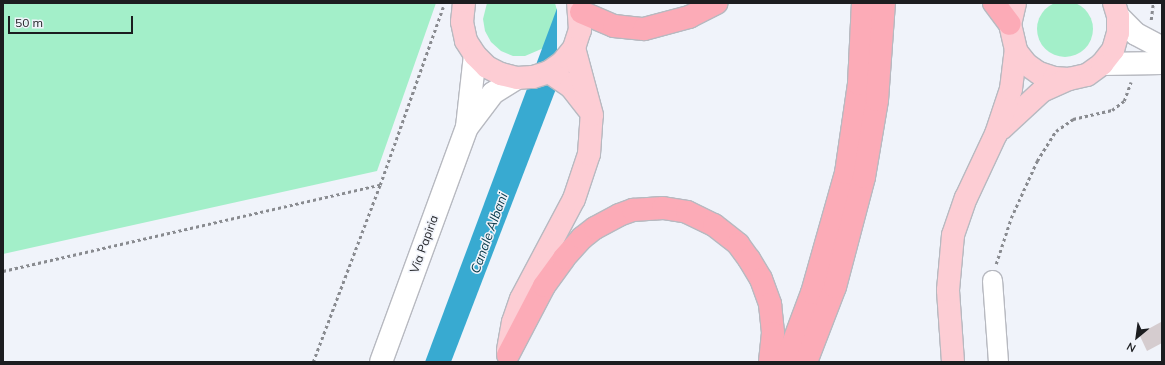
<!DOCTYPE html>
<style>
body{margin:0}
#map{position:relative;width:1165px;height:365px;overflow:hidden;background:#f0f3fa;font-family:Mulish,sans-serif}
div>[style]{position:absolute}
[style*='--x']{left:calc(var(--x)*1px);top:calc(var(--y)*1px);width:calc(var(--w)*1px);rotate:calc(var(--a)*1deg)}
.green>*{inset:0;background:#a3efc9}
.round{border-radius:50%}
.water>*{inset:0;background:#38aad1}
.pier>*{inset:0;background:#f0f3fa;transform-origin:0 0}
.building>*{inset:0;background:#d5cccf}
.path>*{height:2.5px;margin-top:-1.25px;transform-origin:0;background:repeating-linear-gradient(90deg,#898b90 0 3px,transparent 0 6px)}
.roads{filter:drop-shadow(1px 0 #b7b9c0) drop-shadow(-1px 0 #b7b9c0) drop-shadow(0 1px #b7b9c0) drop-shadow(0 -1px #b7b9c0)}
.street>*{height:19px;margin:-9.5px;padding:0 9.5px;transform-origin:9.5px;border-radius:9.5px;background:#fff}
.secondary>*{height:22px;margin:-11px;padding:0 11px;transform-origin:11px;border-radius:11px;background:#fff}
.primary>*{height:22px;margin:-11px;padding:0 11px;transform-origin:11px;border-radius:11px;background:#fdcdd4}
.highway>*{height:22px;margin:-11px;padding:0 11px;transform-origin:11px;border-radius:11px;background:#fcabb7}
span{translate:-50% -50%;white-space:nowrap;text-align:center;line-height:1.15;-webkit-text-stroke:3px #f0f3fa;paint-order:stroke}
.street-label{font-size:12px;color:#1c1d20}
.water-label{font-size:13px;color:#073a4a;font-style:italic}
.frame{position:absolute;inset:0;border:4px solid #1c1d20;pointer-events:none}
.north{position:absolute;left:1117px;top:317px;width:40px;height:40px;-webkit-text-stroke:3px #f0f3fa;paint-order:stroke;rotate:209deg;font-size:11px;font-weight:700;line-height:16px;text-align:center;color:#1c1d20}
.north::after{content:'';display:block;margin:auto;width:14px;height:18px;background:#1c1d20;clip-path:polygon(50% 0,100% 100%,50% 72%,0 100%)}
.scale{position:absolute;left:8px;top:16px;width:125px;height:18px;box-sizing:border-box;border:2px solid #1c1d20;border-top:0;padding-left:5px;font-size:12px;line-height:14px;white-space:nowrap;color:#1c1d20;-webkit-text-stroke:3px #f0f3fa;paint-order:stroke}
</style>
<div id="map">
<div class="green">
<i class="round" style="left:1037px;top:1px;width:56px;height:56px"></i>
<i style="clip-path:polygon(3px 3px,436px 3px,377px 171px,3px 254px)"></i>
<i style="clip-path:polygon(487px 3px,555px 3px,558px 14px,546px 47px,525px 56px,513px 56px,501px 51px,491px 42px,485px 31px,483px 19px)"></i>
</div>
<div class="water">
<i style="clip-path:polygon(559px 3px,589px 3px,451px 362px,425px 362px)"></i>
</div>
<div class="pier">
<i style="left:557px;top:3px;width:34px;height:100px"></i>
</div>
<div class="building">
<i style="clip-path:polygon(1161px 322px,1162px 343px,1147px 351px,1139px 334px)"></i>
</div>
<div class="path">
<i style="--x:1151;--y:20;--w:17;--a:-83"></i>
<i style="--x:996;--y:264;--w:48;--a:-71.9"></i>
<i style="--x:1011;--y:218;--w:63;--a:-65.5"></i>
<i style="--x:1037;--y:161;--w:36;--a:-58"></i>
<i style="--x:1056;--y:131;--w:21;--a:-35"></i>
<i style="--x:1073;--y:119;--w:40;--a:-13"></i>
<i style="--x:1112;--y:110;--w:15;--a:-37"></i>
<i style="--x:1124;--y:101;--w:20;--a:-70"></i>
<i style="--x:3;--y:271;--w:387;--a:-12.9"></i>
<i style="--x:313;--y:362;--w:189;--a:-69.3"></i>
<i style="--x:380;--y:185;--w:189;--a:-70.5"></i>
</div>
<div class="roads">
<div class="street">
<i style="--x:992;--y:280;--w:82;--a:85.8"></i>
</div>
<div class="secondary">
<i style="--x:1118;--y:16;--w:25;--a:45"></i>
<i style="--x:1136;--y:34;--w:30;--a:28"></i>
<i style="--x:1102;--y:64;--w:60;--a:-1"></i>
<i style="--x:468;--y:126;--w:41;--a:-52.9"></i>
<i style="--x:493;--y:93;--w:28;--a:-32"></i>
<i style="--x:381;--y:362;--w:250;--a:-69.9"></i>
<i style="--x:467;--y:127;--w:72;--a:-83.7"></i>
</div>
<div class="primary">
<i style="--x:464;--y:3;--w:19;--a:96"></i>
<i style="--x:462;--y:22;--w:19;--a:78"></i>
<i style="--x:466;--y:41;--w:17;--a:57"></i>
<i style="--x:475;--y:55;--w:17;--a:45"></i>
<i style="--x:487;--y:67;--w:16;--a:27"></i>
<i style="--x:501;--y:74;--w:16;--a:14"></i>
<i style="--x:517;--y:78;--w:16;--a:-4"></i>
<i style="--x:533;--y:77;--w:17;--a:-17"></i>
<i style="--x:549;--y:72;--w:16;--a:-35"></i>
<i style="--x:562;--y:63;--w:19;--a:-51"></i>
<i style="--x:574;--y:48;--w:19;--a:-72"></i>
<i style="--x:580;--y:30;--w:27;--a:-94"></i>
<i style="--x:1015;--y:3;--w:22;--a:103"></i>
<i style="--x:1010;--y:24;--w:28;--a:77"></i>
<i style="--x:1016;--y:51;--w:16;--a:52"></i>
<i style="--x:1026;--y:64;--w:16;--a:35"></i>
<i style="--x:1039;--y:73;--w:16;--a:18"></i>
<i style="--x:1054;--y:78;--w:15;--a:4"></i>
<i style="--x:1069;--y:79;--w:18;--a:-13"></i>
<i style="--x:1087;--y:75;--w:19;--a:-36"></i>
<i style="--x:1102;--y:64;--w:18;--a:-52"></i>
<i style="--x:1113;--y:50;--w:18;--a:-74"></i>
<i style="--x:1118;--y:33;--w:17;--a:-90"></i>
<i style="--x:1118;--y:16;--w:14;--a:-107"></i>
<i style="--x:549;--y:72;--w:27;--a:34"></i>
<i style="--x:571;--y:87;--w:28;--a:52"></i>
<i style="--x:1001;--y:129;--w:56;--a:-42.8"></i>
<i style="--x:1042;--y:91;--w:30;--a:-24"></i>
<i style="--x:508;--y:350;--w:28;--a:-80"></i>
<i style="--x:513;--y:322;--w:24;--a:-71"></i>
<i style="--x:521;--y:299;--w:113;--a:-62.1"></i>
<i style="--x:574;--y:199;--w:47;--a:-71.6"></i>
<i style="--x:589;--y:154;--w:39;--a:-86"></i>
<i style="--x:592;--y:115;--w:69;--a:-105"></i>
<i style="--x:953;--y:362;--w:72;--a:-94"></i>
<i style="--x:948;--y:290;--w:55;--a:-84.8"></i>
<i style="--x:953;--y:235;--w:39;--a:-71"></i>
<i style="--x:966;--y:198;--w:71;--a:-64.9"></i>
<i style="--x:996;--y:134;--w:47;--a:-71.6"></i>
<i style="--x:1011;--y:89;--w:38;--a:-83"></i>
</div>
<div class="highway">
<i style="--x:994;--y:3;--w:26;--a:53"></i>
<i style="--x:581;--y:12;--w:36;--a:23"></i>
<i style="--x:614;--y:26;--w:30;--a:6"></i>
<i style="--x:644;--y:29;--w:47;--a:-14.9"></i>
<i style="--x:689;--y:17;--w:31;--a:-27"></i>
<i style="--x:508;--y:355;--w:78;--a:-62.4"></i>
<i style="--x:544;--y:286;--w:34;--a:-54"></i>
<i style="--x:564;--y:258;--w:27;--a:-48"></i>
<i style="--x:582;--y:238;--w:16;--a:-38"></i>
<i style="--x:595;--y:228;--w:27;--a:-28"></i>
<i style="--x:619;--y:215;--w:15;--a:-20"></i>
<i style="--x:633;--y:210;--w:30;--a:-4"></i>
<i style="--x:663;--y:208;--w:24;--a:9"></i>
<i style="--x:687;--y:212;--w:30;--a:26"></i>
<i style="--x:714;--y:225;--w:31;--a:38"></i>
<i style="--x:738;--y:244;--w:19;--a:54"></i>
<i style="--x:749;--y:259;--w:23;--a:59"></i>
<i style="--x:761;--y:279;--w:27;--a:70"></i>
<i style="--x:770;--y:304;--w:29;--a:84"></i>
<i style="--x:773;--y:333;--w:29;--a:96"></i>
<i style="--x:786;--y:362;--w:74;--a:-69.4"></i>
<i style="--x:812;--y:293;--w:125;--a:-74.2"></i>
<i style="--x:846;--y:173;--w:90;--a:-81.7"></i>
<i style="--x:859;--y:84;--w:81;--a:-87.2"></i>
<i style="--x:806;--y:362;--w:80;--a:-68.9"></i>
<i style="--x:835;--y:287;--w:114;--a:-75.2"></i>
<i style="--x:864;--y:177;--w:78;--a:-80.4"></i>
<i style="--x:877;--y:100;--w:97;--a:-85.9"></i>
</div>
</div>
<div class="street-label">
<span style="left:424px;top:244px;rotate:-70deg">Via Papiria</span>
</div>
<div class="water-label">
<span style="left:489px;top:233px;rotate:-70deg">Canale Albani</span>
</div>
<div class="frame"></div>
<div class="north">N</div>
<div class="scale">50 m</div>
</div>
